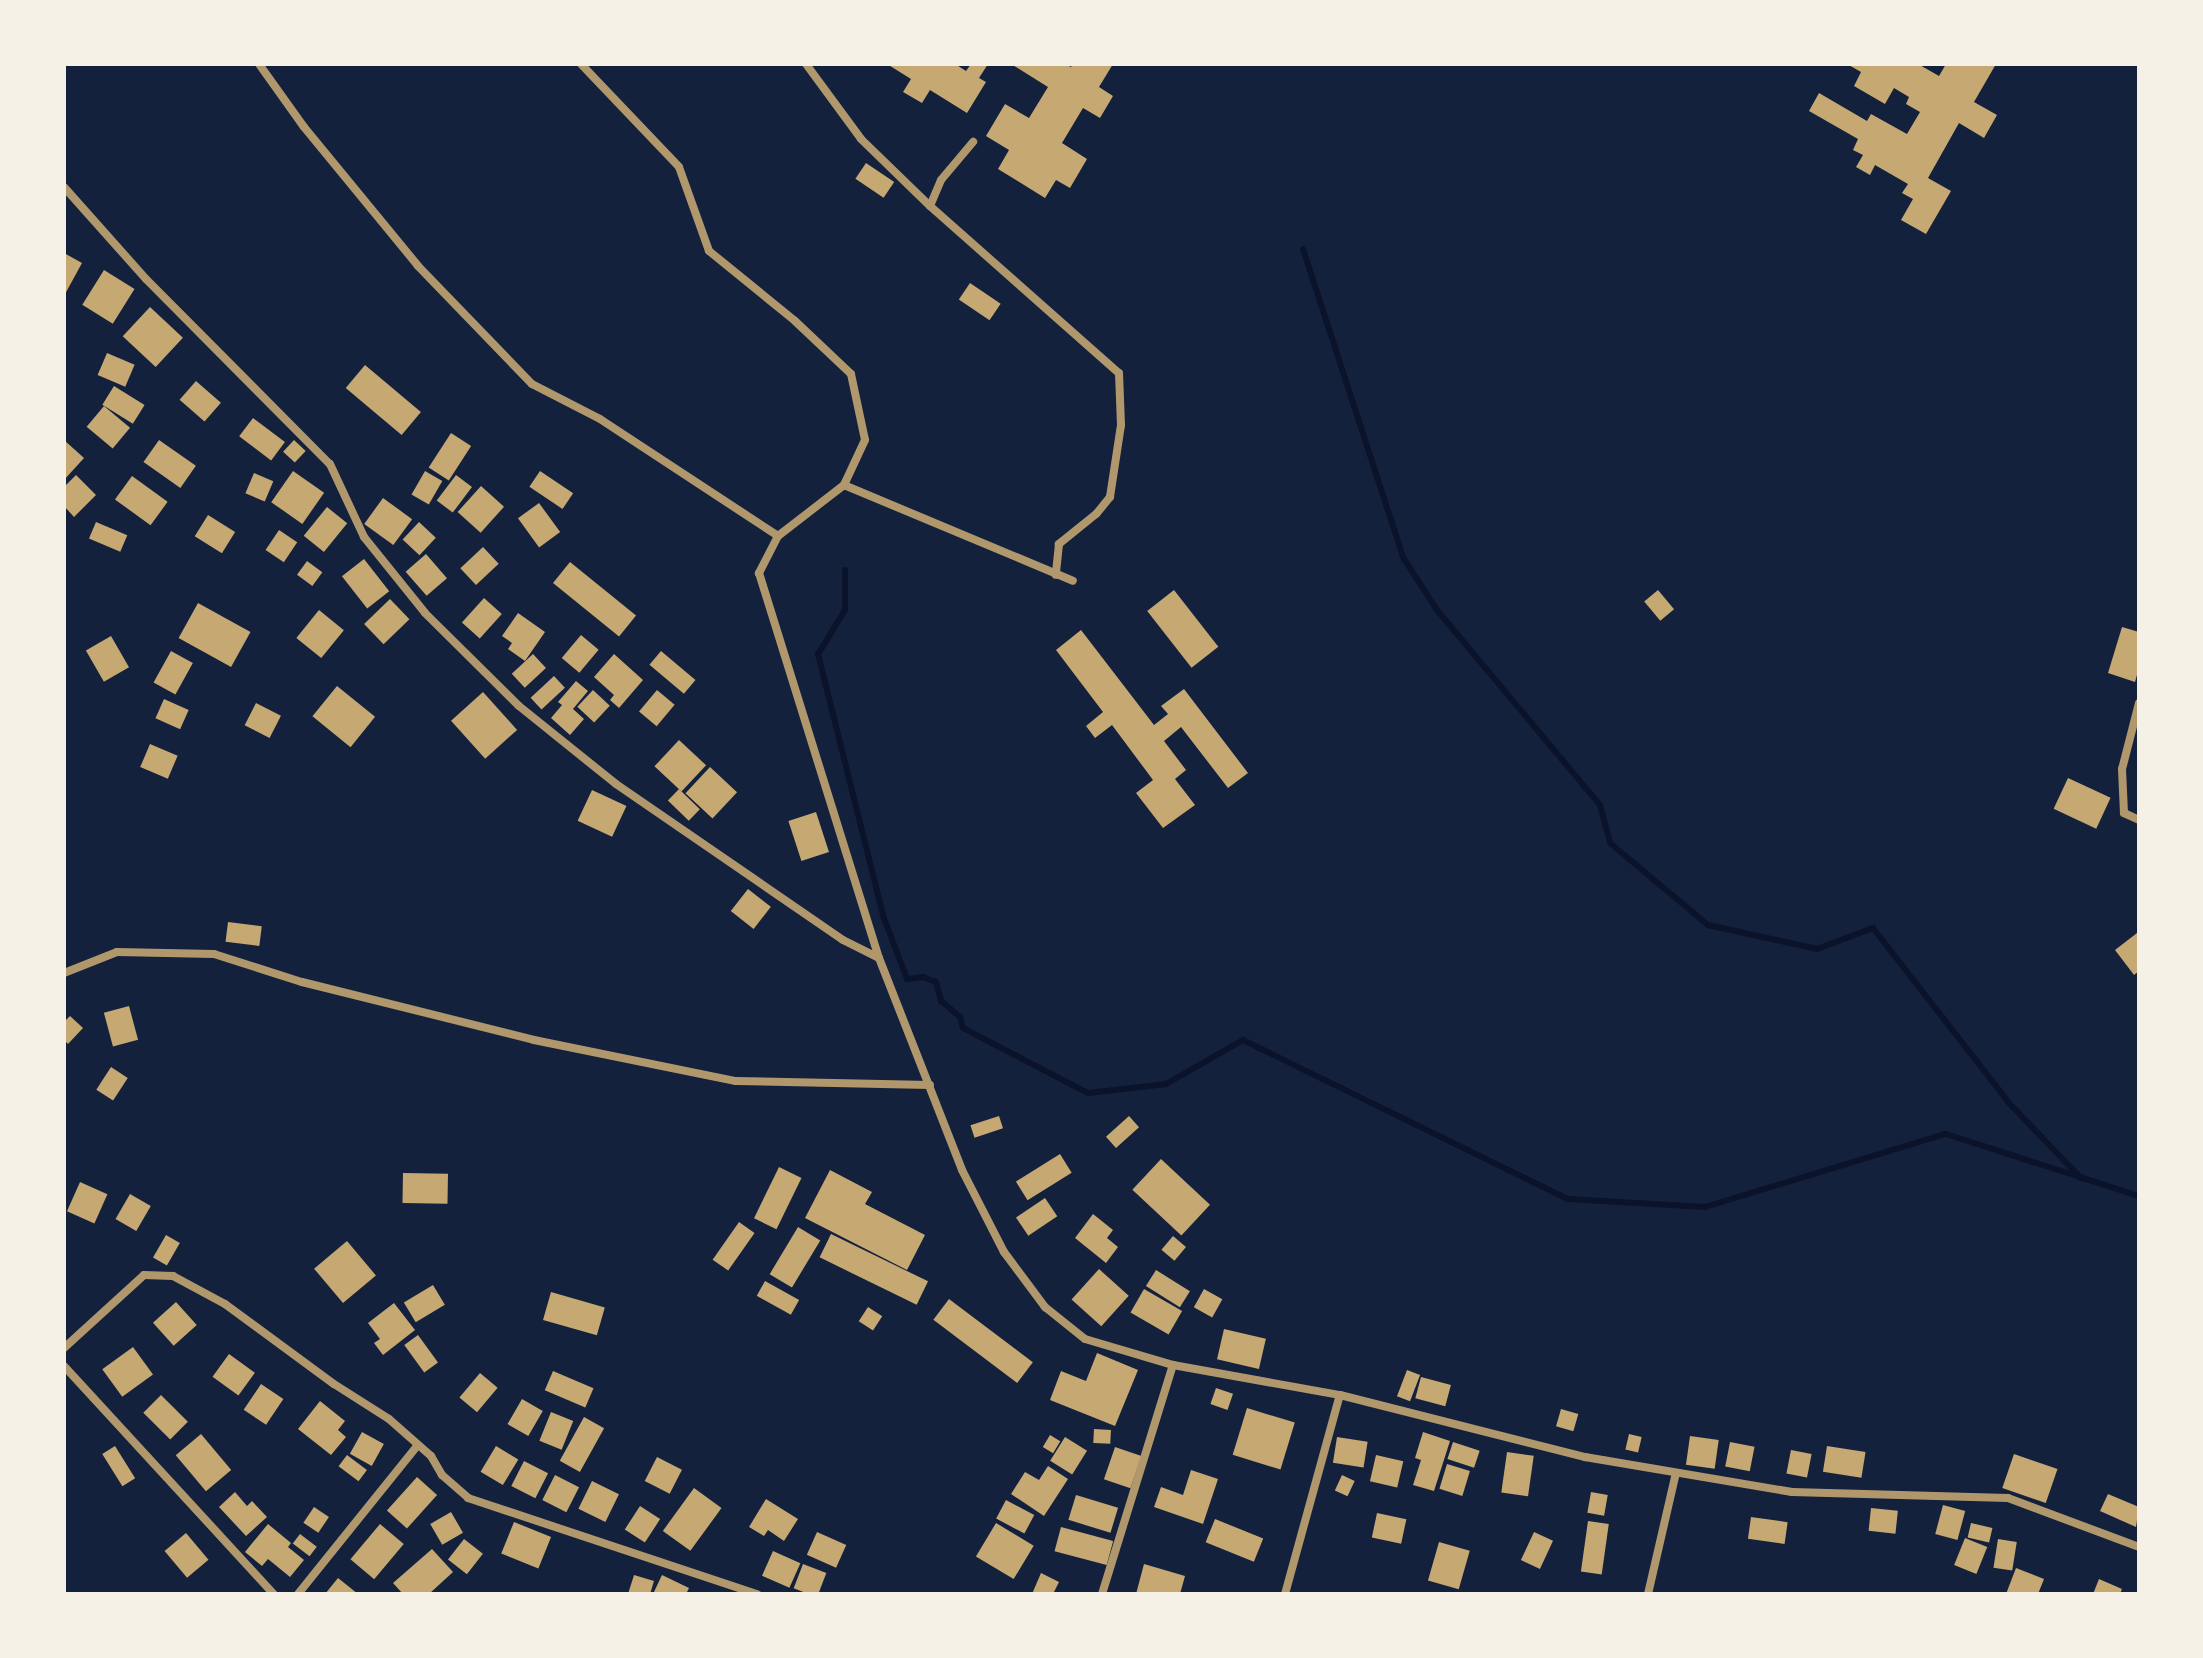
<!DOCTYPE html>
<style>
body{margin:0}
#map{position:relative;width:2203px;height:1658px;overflow:hidden;background:#14213d;font-family:Mulish,sans-serif}
div>[style]{position:absolute}
[style*='--x']{left:calc(var(--x)*1px);top:calc(var(--y)*1px);width:calc(var(--w)*1px);rotate:calc(var(--a)*1deg)}
.stream>*{height:6px;margin:-3px;padding:0 3px;transform-origin:3px;border-radius:3px;background:#0b132b}
.building>*{inset:0;background:#c6a872;transform-origin:0 0}
.minor>*{height:8px;margin:-4px;padding:0 4px;transform-origin:4px;border-radius:4px;background:#b1986c}
span{translate:-50% -50%;white-space:nowrap;text-align:center;line-height:1.15;-webkit-text-stroke:6px #f6f1e7;paint-order:stroke}
.frame{position:absolute;inset:0;border:66px solid #f6f1e7;pointer-events:none}
</style>
<div id="map">
<div class="stream">
<i style="--x:1303;--y:249;--w:326;--a:72"></i>
<i style="--x:1404;--y:559;--w:61;--a:57.1"></i>
<i style="--x:1437;--y:610;--w:254;--a:50.1"></i>
<i style="--x:1600;--y:805;--w:39;--a:75"></i>
<i style="--x:1610;--y:843;--w:128;--a:39.9"></i>
<i style="--x:1708;--y:925;--w:112;--a:12.4"></i>
<i style="--x:1817;--y:949;--w:60;--a:-20.6"></i>
<i style="--x:1873;--y:928;--w:222;--a:52.1"></i>
<i style="--x:2009;--y:1103;--w:104;--a:46.2"></i>
<i style="--x:845;--y:570;--w:40;--a:90"></i>
<i style="--x:845;--y:610;--w:52;--a:121.5"></i>
<i style="--x:818;--y:654;--w:272;--a:76"></i>
<i style="--x:884;--y:918;--w:65;--a:69.3"></i>
<i style="--x:907;--y:979;--w:16;--a:-7"></i>
<i style="--x:923;--y:977;--w:14;--a:21"></i>
<i style="--x:936;--y:982;--w:20;--a:75"></i>
<i style="--x:941;--y:1001;--w:25;--a:40"></i>
<i style="--x:960;--y:1017;--w:11;--a:75"></i>
<i style="--x:963;--y:1028;--w:141;--a:27.5"></i>
<i style="--x:1088;--y:1093;--w:79;--a:-6.6"></i>
<i style="--x:1166;--y:1084;--w:89;--a:-29.7"></i>
<i style="--x:1243;--y:1040;--w:362;--a:26.1"></i>
<i style="--x:1568;--y:1199;--w:137;--a:3.3"></i>
<i style="--x:1705;--y:1207;--w:252;--a:-16.9"></i>
<i style="--x:1946;--y:1134;--w:203;--a:17.8"></i>
</div>
<div class="building">
<i style="clip-path:polygon(887px 64px,955px 64px,966px 71px,971px 64px,988px 64px,979px 78px,986px 82px,967px 113px,930px 90px,922px 103px,903px 92px,911px 79px)"></i>
<i style="clip-path:polygon(1011px 64px,1065px 64px,1071px 67px,1073px 64px,1113px 64px,1099px 87px,1113px 96px,1100px 118px,1083px 108px,1062px 143px,1087px 159px,1070px 188px,1056px 180px,1045px 198px,998px 169px,1009px 150px,986px 136px,1005px 104px,1029px 118px,1048px 87px)"></i>
<i style="clip-path:polygon(1847px 64px,1918px 64px,1939px 76px,1946px 64px,1996px 64px,1974px 102px,1997px 115px,1984px 138px,1959px 123px,1928px 178px,1951px 191px,1926px 234px,1901px 220px,1913px 199px,1902px 193px,1908px 184px,1875px 165px,1870px 175px,1856px 167px,1863px 155px,1853px 150px,1858px 139px,1809px 111px,1819px 93px,1867px 121px,1871px 114px,1907px 134px,1920px 112px,1906px 104px,1909px 97px,1894px 88px,1885px 104px,1854px 86px,1861px 72px)"></i>
<i style="left:866px;top:163px;width:34px;height:19px;rotate:34deg"></i>
<i style="clip-path:polygon(64px 253px,82px 263px,64px 296px)"></i>
<i style="left:104px;top:270px;width:36px;height:41px;rotate:32deg"></i>
<i style="left:970px;top:283px;width:37px;height:20px;rotate:34deg"></i>
<i style="left:150px;top:307px;width:45px;height:40px;rotate:43deg"></i>
<i style="left:107px;top:353px;width:30px;height:24px;rotate:23deg"></i>
<i style="left:365px;top:365px;width:73px;height:30px;rotate:40deg"></i>
<i style="left:196px;top:381px;width:33px;height:25px;rotate:41deg"></i>
<i style="left:114px;top:386px;width:36px;height:22px;rotate:32deg"></i>
<i style="left:104px;top:406px;width:34px;height:27px;rotate:40deg"></i>
<i style="left:253px;top:418px;width:40px;height:23px;rotate:37deg"></i>
<i style="left:451px;top:433px;width:24px;height:41px;rotate:33deg"></i>
<i style="clip-path:polygon(64px 440px,84px 458px,64px 480px)"></i>
<i style="left:159px;top:440px;width:45px;height:27px;rotate:35deg"></i>
<i style="left:294px;top:440px;width:16px;height:16px;rotate:43deg"></i>
<i style="left:293px;top:471px;width:38px;height:38px;rotate:35deg"></i>
<i style="left:425px;top:471px;width:20px;height:27px;rotate:30deg"></i>
<i style="left:540px;top:471px;width:40px;height:19px;rotate:34deg"></i>
<i style="left:254px;top:473px;width:21px;height:22px;rotate:23deg"></i>
<i style="clip-path:polygon(76px 475px,96px 495px,74px 517px,64px 506px,64px 487px)"></i>
<i style="left:456px;top:475px;width:20px;height:32px;rotate:37deg"></i>
<i style="left:132px;top:476px;width:44px;height:29px;rotate:36deg"></i>
<i style="left:481px;top:486px;width:31px;height:35px;rotate:42deg"></i>
<i style="left:383px;top:498px;width:36px;height:32px;rotate:36deg"></i>
<i style="left:539px;top:503px;width:36px;height:26px;rotate:54deg"></i>
<i style="left:327px;top:507px;width:26px;height:37px;rotate:39deg"></i>
<i style="left:208px;top:515px;width:32px;height:25px;rotate:32deg"></i>
<i style="left:96px;top:522px;width:34px;height:18px;rotate:23deg"></i>
<i style="left:419px;top:522px;width:23px;height:24px;rotate:43deg"></i>
<i style="left:279px;top:530px;width:22px;height:24px;rotate:34deg"></i>
<i style="left:483px;top:547px;width:23px;height:31px;rotate:47deg"></i>
<i style="left:426px;top:554px;width:32px;height:27px;rotate:49deg"></i>
<i style="left:364px;top:559px;width:41px;height:28px;rotate:52deg"></i>
<i style="left:307px;top:561px;width:19px;height:17px;rotate:36deg"></i>
<i style="left:570px;top:562px;width:85px;height:27px;rotate:39deg"></i>
<i style="left:1174px;top:590px;width:72px;height:34px;rotate:52deg"></i>
<i style="left:1658px;top:590px;width:25px;height:18px;rotate:50deg"></i>
<i style="left:484px;top:598px;width:24px;height:33px;rotate:42deg"></i>
<i style="left:390px;top:599px;width:28px;height:36px;rotate:46deg"></i>
<i style="left:198px;top:603px;width:60px;height:40px;rotate:29deg"></i>
<i style="left:319px;top:610px;width:32px;height:36px;rotate:39deg"></i>
<i style="clip-path:polygon(518px 613px,545px 632px,525px 661px,508px 649px,512px 643px,502px 636px)"></i>
<i style="clip-path:polygon(2122px 627px,2139px 632px,2139px 668px,2135px 682px,2108px 673px)"></i>
<i style="clip-path:polygon(1081px 630px,1154px 725px,1168px 714px,1161px 706px,1184px 689px,1248px 773px,1228px 788px,1181px 727px,1164px 741px,1186px 770px,1175px 779px,1195px 805px,1163px 828px,1136px 793px,1153px 780px,1112px 725px,1095px 738px,1086px 726px,1103px 712px,1056px 650px)"></i>
<i style="left:581px;top:635px;width:23px;height:30px;rotate:40deg"></i>
<i style="left:111px;top:636px;width:36px;height:29px;rotate:60deg"></i>
<i style="left:171px;top:651px;width:25px;height:36px;rotate:29deg"></i>
<i style="left:661px;top:651px;width:45px;height:18px;rotate:40deg"></i>
<i style="left:533px;top:654px;width:19px;height:29px;rotate:47deg"></i>
<i style="clip-path:polygon(614px 654px,643px 680px,619px 708px,610px 700px,614px 695px,594px 677px)"></i>
<i style="left:554px;top:676px;width:16px;height:32px;rotate:47deg"></i>
<i style="clip-path:polygon(576px 681px,588px 691px,573px 709px,584px 719px,570px 735px,551px 718px,562px 705px,558px 702px)"></i>
<i style="left:337px;top:686px;width:49px;height:39px;rotate:39deg"></i>
<i style="left:593px;top:690px;width:23px;height:23px;rotate:43deg"></i>
<i style="left:657px;top:690px;width:23px;height:28px;rotate:40deg"></i>
<i style="left:483px;top:692px;width:51px;height:43px;rotate:48deg"></i>
<i style="left:164px;top:699px;width:27px;height:21px;rotate:24deg"></i>
<i style="left:256px;top:703px;width:28px;height:25px;rotate:27deg"></i>
<i style="left:679px;top:740px;width:37px;height:36px;rotate:43deg"></i>
<i style="left:150px;top:744px;width:30px;height:25px;rotate:23deg"></i>
<i style="left:710px;top:767px;width:37px;height:36px;rotate:43deg"></i>
<i style="left:2068px;top:778px;width:47px;height:34px;rotate:25deg"></i>
<i style="left:679px;top:789px;width:29px;height:16px;rotate:44deg"></i>
<i style="left:592px;top:790px;width:38px;height:34px;rotate:25deg"></i>
<i style="left:816px;top:812px;width:42px;height:29px;rotate:72deg"></i>
<i style="left:748px;top:889px;width:29px;height:28px;rotate:38deg"></i>
<i style="left:228px;top:922px;width:34px;height:20px;rotate:7deg"></i>
<i style="clip-path:polygon(2137px 933px,2139px 971px,2134px 975px,2115px 950px)"></i>
<i style="left:129px;top:1006px;width:35px;height:26px;rotate:75deg"></i>
<i style="clip-path:polygon(70px 1016px,83px 1028px,68px 1044px,64px 1040px,64px 1022px)"></i>
<i style="left:111px;top:1067px;width:20px;height:27px;rotate:33deg"></i>
<i style="left:999px;top:1116px;width:13px;height:30px;rotate:72deg"></i>
<i style="left:1129px;top:1116px;width:15px;height:31px;rotate:48deg"></i>
<i style="left:1060px;top:1154px;width:22px;height:52px;rotate:58deg"></i>
<i style="left:1161px;top:1159px;width:67px;height:42px;rotate:43deg"></i>
<i style="left:779px;top:1167px;width:25px;height:57px;rotate:26deg"></i>
<i style="clip-path:polygon(830px 1170px,872px 1192px,865px 1204px,925px 1235px,907px 1270px,805px 1218px)"></i>
<i style="left:403px;top:1173px;width:45px;height:30px;rotate:1deg"></i>
<i style="left:80px;top:1182px;width:30px;height:32px;rotate:24deg"></i>
<i style="left:130px;top:1194px;width:24px;height:29px;rotate:30deg"></i>
<i style="left:1045px;top:1198px;width:22px;height:35px;rotate:56deg"></i>
<i style="clip-path:polygon(1093px 1214px,1113px 1230px,1107px 1238px,1118px 1247px,1106px 1263px,1075px 1238px)"></i>
<i style="left:739px;top:1222px;width:19px;height:46px;rotate:35deg"></i>
<i style="left:798px;top:1227px;width:26px;height:55px;rotate:31deg"></i>
<i style="left:831px;top:1234px;width:108px;height:26px;rotate:26deg"></i>
<i style="left:166px;top:1235px;width:16px;height:26px;rotate:30deg"></i>
<i style="left:1173px;top:1236px;width:17px;height:18px;rotate:40deg"></i>
<i style="left:347px;top:1241px;width:45px;height:43px;rotate:50deg"></i>
<i style="left:1099px;top:1269px;width:40px;height:41px;rotate:42deg"></i>
<i style="left:1156px;top:1270px;width:40px;height:19px;rotate:32deg"></i>
<i style="left:765px;top:1281px;width:39px;height:17px;rotate:29deg"></i>
<i style="left:433px;top:1285px;width:23px;height:34px;rotate:59deg"></i>
<i style="left:1144px;top:1289px;width:44px;height:27px;rotate:30deg"></i>
<i style="left:1204px;top:1289px;width:21px;height:21px;rotate:29deg"></i>
<i style="left:551px;top:1292px;width:56px;height:29px;rotate:16deg"></i>
<i style="left:949px;top:1299px;width:105px;height:26px;rotate:37deg"></i>
<i style="left:176px;top:1302px;width:31px;height:31px;rotate:48deg"></i>
<i style="clip-path:polygon(394px 1303px,415px 1330px,383px 1355px,374px 1343px,380px 1339px,368px 1323px)"></i>
<i style="left:868px;top:1307px;width:17px;height:17px;rotate:33deg"></i>
<i style="left:1224px;top:1329px;width:43px;height:31px;rotate:13deg"></i>
<i style="left:418px;top:1335px;width:34px;height:17px;rotate:54deg"></i>
<i style="left:133px;top:1347px;width:34px;height:38px;rotate:54deg"></i>
<i style="clip-path:polygon(1097px 1353px,1138px 1370px,1115px 1426px,1050px 1400px,1061px 1371px,1086px 1381px)"></i>
<i style="left:229px;top:1354px;width:32px;height:28px;rotate:36deg"></i>
<i style="left:1407px;top:1370px;width:14px;height:28px;rotate:21deg"></i>
<i style="left:553px;top:1371px;width:44px;height:21px;rotate:23deg"></i>
<i style="left:480px;top:1373px;width:23px;height:32px;rotate:40deg"></i>
<i style="left:1421px;top:1377px;width:31px;height:22px;rotate:15deg"></i>
<i style="left:261px;top:1384px;width:27px;height:31px;rotate:34deg"></i>
<i style="left:1216px;top:1388px;width:18px;height:17px;rotate:19deg"></i>
<i style="left:161px;top:1395px;width:38px;height:25px;rotate:45deg"></i>
<i style="left:522px;top:1399px;width:24px;height:29px;rotate:30deg"></i>
<i style="clip-path:polygon(320px 1401px,345px 1421px,338px 1430px,346px 1437px,331px 1455px,298px 1429px)"></i>
<i style="left:1247px;top:1408px;width:50px;height:49px;rotate:17deg"></i>
<i style="left:1561px;top:1409px;width:18px;height:18px;rotate:16deg"></i>
<i style="left:551px;top:1412px;width:24px;height:31px;rotate:22deg"></i>
<i style="left:584px;top:1417px;width:23px;height:50px;rotate:29deg"></i>
<i style="left:1094px;top:1429px;width:17px;height:14px;rotate:3deg"></i>
<i style="left:362px;top:1432px;width:25px;height:25px;rotate:29deg"></i>
<i style="clip-path:polygon(1423px 1432px,1450px 1441px,1434px 1491px,1413px 1485px,1421px 1460px,1415px 1458px)"></i>
<i style="left:201px;top:1434px;width:47px;height:33px;rotate:50deg"></i>
<i style="left:1629px;top:1434px;width:13px;height:16px;rotate:13deg"></i>
<i style="left:1050px;top:1435px;width:12px;height:14px;rotate:31deg"></i>
<i style="left:1690px;top:1436px;width:29px;height:29px;rotate:8deg"></i>
<i style="left:1065px;top:1437px;width:26px;height:28px;rotate:32deg"></i>
<i style="left:1337px;top:1437px;width:31px;height:26px;rotate:9deg"></i>
<i style="left:1453px;top:1442px;width:28px;height:18px;rotate:18deg"></i>
<i style="left:1730px;top:1442px;width:25px;height:25px;rotate:11deg"></i>
<i style="left:115px;top:1446px;width:38px;height:15px;rotate:58deg"></i>
<i style="left:496px;top:1446px;width:26px;height:30px;rotate:31deg"></i>
<i style="left:1827px;top:1446px;width:39px;height:26px;rotate:9deg"></i>
<i style="left:1115px;top:1447px;width:28px;height:34px;rotate:19deg"></i>
<i style="left:1791px;top:1450px;width:21px;height:24px;rotate:11deg"></i>
<i style="left:1507px;top:1452px;width:27px;height:41px;rotate:8deg"></i>
<i style="left:2014px;top:1454px;width:46px;height:36px;rotate:19deg"></i>
<i style="left:347px;top:1455px;width:25px;height:14px;rotate:37deg"></i>
<i style="left:1376px;top:1455px;width:28px;height:27px;rotate:13deg"></i>
<i style="left:657px;top:1457px;width:28px;height:27px;rotate:27deg"></i>
<i style="left:524px;top:1461px;width:27px;height:28px;rotate:27deg"></i>
<i style="left:1447px;top:1464px;width:24px;height:26px;rotate:17deg"></i>
<i style="clip-path:polygon(1048px 1466px,1068px 1479px,1044px 1516px,1011px 1494px,1025px 1472px,1039px 1480px)"></i>
<i style="clip-path:polygon(1191px 1470px,1218px 1479px,1203px 1524px,1154px 1507px,1161px 1487px,1183px 1495px)"></i>
<i style="left:555px;top:1475px;width:27px;height:28px;rotate:27deg"></i>
<i style="left:1342px;top:1475px;width:14px;height:17px;rotate:25deg"></i>
<i style="left:417px;top:1477px;width:27px;height:45px;rotate:42deg"></i>
<i style="left:592px;top:1481px;width:30px;height:31px;rotate:26deg"></i>
<i style="left:694px;top:1488px;width:34px;height:53px;rotate:36deg"></i>
<i style="clip-path:polygon(235px 1492px,247px 1506px,252px 1501px,267px 1517px,246px 1536px,219px 1507px)"></i>
<i style="left:1591px;top:1492px;width:17px;height:21px;rotate:10deg"></i>
<i style="clip-path:polygon(2108px 1494px,2139px 1507px,2136px 1527px,2100px 1511px)"></i>
<i style="left:1076px;top:1495px;width:44px;height:26px;rotate:17deg"></i>
<i style="clip-path:polygon(766px 1499px,798px 1519px,784px 1541px,768px 1530px,764px 1536px,749px 1527px)"></i>
<i style="left:1006px;top:1500px;width:32px;height:21px;rotate:28deg"></i>
<i style="left:1943px;top:1505px;width:23px;height:30px;rotate:15deg"></i>
<i style="left:640px;top:1506px;width:24px;height:28px;rotate:33deg"></i>
<i style="left:314px;top:1507px;width:18px;height:19px;rotate:34deg"></i>
<i style="left:1871px;top:1508px;width:27px;height:23px;rotate:6deg"></i>
<i style="left:451px;top:1512px;width:24px;height:24px;rotate:60deg"></i>
<i style="left:1377px;top:1513px;width:30px;height:25px;rotate:12deg"></i>
<i style="left:1751px;top:1517px;width:37px;height:22px;rotate:8deg"></i>
<i style="left:1215px;top:1519px;width:52px;height:25px;rotate:22deg"></i>
<i style="left:1588px;top:1521px;width:21px;height:51px;rotate:8deg"></i>
<i style="left:514px;top:1522px;width:40px;height:34px;rotate:22deg"></i>
<i style="left:996px;top:1523px;width:44px;height:39px;rotate:31deg"></i>
<i style="left:1971px;top:1523px;width:22px;height:15px;rotate:13deg"></i>
<i style="clip-path:polygon(268px 1524px,291px 1543px,288px 1547px,304px 1560px,290px 1577px,268px 1559px,262px 1566px,245px 1552px)"></i>
<i style="left:380px;top:1524px;width:31px;height:46px;rotate:40deg"></i>
<i style="left:1061px;top:1527px;width:54px;height:25px;rotate:15deg"></i>
<i style="left:817px;top:1532px;width:32px;height:25px;rotate:24deg"></i>
<i style="left:1534px;top:1532px;width:21px;height:31px;rotate:25deg"></i>
<i style="left:186px;top:1533px;width:35px;height:28px;rotate:50deg"></i>
<i style="left:300px;top:1534px;width:21px;height:12px;rotate:37deg"></i>
<i style="left:1965px;top:1538px;width:24px;height:29px;rotate:22deg"></i>
<i style="left:464px;top:1539px;width:24px;height:26px;rotate:38deg"></i>
<i style="left:1998px;top:1539px;width:19px;height:29px;rotate:9deg"></i>
<i style="left:1439px;top:1542px;width:32px;height:40px;rotate:16deg"></i>
<i style="clip-path:polygon(432px 1549px,453px 1572px,429px 1594px,403px 1594px,393px 1583px)"></i>
<i style="left:773px;top:1551px;width:30px;height:27px;rotate:24deg"></i>
<i style="left:803px;top:1564px;width:25px;height:26px;rotate:21deg"></i>
<i style="clip-path:polygon(1144px 1564px,1185px 1576px,1180px 1594px,1136px 1594px)"></i>
<i style="clip-path:polygon(2016px 1568px,2044px 1579px,2038px 1594px,2006px 1594px)"></i>
<i style="clip-path:polygon(1041px 1573px,1059px 1582px,1053px 1594px,1032px 1594px)"></i>
<i style="clip-path:polygon(634px 1575px,654px 1581px,650px 1594px,628px 1594px)"></i>
<i style="clip-path:polygon(662px 1575px,689px 1588px,686px 1594px,653px 1594px)"></i>
<i style="clip-path:polygon(338px 1578px,358px 1594px,325px 1594px)"></i>
<i style="clip-path:polygon(2099px 1579px,2122px 1589px,2120px 1594px,2093px 1594px)"></i>
</div>
<div class="minor">
<i style="--x:259;--y:64;--w:77;--a:54.5"></i>
<i style="--x:304;--y:127;--w:180;--a:50.6"></i>
<i style="--x:418;--y:266;--w:164;--a:46"></i>
<i style="--x:532;--y:384;--w:76;--a:27.2"></i>
<i style="--x:600;--y:419;--w:213;--a:33.3"></i>
<i style="--x:581;--y:64;--w:142;--a:46.4"></i>
<i style="--x:679;--y:167;--w:89;--a:70.3"></i>
<i style="--x:709;--y:251;--w:111;--a:39.1"></i>
<i style="--x:795;--y:321;--w:77;--a:43.4"></i>
<i style="--x:851;--y:374;--w:67;--a:78"></i>
<i style="--x:865;--y:440;--w:50;--a:115"></i>
<i style="--x:844;--y:485;--w:83;--a:142.3"></i>
<i style="--x:778;--y:536;--w:42;--a:117.2"></i>
<i style="--x:759;--y:573;--w:403;--a:72.7"></i>
<i style="--x:879;--y:958;--w:228;--a:68.6"></i>
<i style="--x:962;--y:1170;--w:92;--a:62.9"></i>
<i style="--x:1004;--y:1252;--w:69;--a:53.3"></i>
<i style="--x:1045;--y:1307;--w:51;--a:38.7"></i>
<i style="--x:1085;--y:1339;--w:92;--a:16.5"></i>
<i style="--x:1173;--y:1365;--w:170;--a:10.2"></i>
<i style="--x:1340;--y:1395;--w:253;--a:14.2"></i>
<i style="--x:1585;--y:1457;--w:210;--a:9.6"></i>
<i style="--x:1792;--y:1492;--w:216;--a:1.6"></i>
<i style="--x:2008;--y:1498;--w:140;--a:20.5"></i>
<i style="--x:806;--y:64;--w:93;--a:53.7"></i>
<i style="--x:861;--y:139;--w:96;--a:44.2"></i>
<i style="--x:930;--y:206;--w:252;--a:41.5"></i>
<i style="--x:1119;--y:373;--w:52;--a:87.8"></i>
<i style="--x:1121;--y:425;--w:73;--a:98.7"></i>
<i style="--x:1110;--y:497;--w:22;--a:129"></i>
<i style="--x:1096;--y:514;--w:48;--a:141"></i>
<i style="--x:1059;--y:544;--w:31;--a:96"></i>
<i style="--x:64;--y:187;--w:123;--a:48.3"></i>
<i style="--x:146;--y:279;--w:261;--a:45.2"></i>
<i style="--x:330;--y:464;--w:81;--a:65"></i>
<i style="--x:364;--y:537;--w:97;--a:51.2"></i>
<i style="--x:425;--y:613;--w:132;--a:44.7"></i>
<i style="--x:519;--y:706;--w:124;--a:38.8"></i>
<i style="--x:616;--y:784;--w:275;--a:34.5"></i>
<i style="--x:843;--y:940;--w:40;--a:26.6"></i>
<i style="--x:930;--y:206;--w:28;--a:-67"></i>
<i style="--x:941;--y:180;--w:50;--a:-49.9"></i>
<i style="--x:844;--y:485;--w:248;--a:22.7"></i>
<i style="--x:2139;--y:703;--w:68;--a:104.4"></i>
<i style="--x:2122;--y:769;--w:44;--a:87.4"></i>
<i style="--x:2124;--y:813;--w:17;--a:25"></i>
<i style="--x:64;--y:973;--w:57;--a:-21.6"></i>
<i style="--x:117;--y:952;--w:97;--a:1.2"></i>
<i style="--x:214;--y:954;--w:92;--a:17.7"></i>
<i style="--x:302;--y:982;--w:239;--a:14"></i>
<i style="--x:534;--y:1040;--w:206;--a:11.5"></i>
<i style="--x:736;--y:1081;--w:194;--a:1.2"></i>
<i style="--x:64;--y:1348;--w:108;--a:-42.4"></i>
<i style="--x:144;--y:1275;--w:29;--a:2"></i>
<i style="--x:173;--y:1276;--w:59;--a:28.3"></i>
<i style="--x:225;--y:1304;--w:135;--a:36.3"></i>
<i style="--x:334;--y:1384;--w:65;--a:32.5"></i>
<i style="--x:389;--y:1419;--w:56;--a:41.4"></i>
<i style="--x:431;--y:1456;--w:22;--a:60"></i>
<i style="--x:442;--y:1475;--w:35;--a:41"></i>
<i style="--x:468;--y:1498;--w:305;--a:18.4"></i>
<i style="--x:64;--y:1366;--w:310;--a:47.4"></i>
<i style="--x:298;--y:1594;--w:191;--a:-51.2"></i>
<i style="--x:1102;--y:1594;--w:240;--a:-72.8"></i>
<i style="--x:1285;--y:1594;--w:206;--a:-74.6"></i>
<i style="--x:1648;--y:1594;--w:124;--a:-77"></i>
</div>
<div class="frame"></div>
</div>
